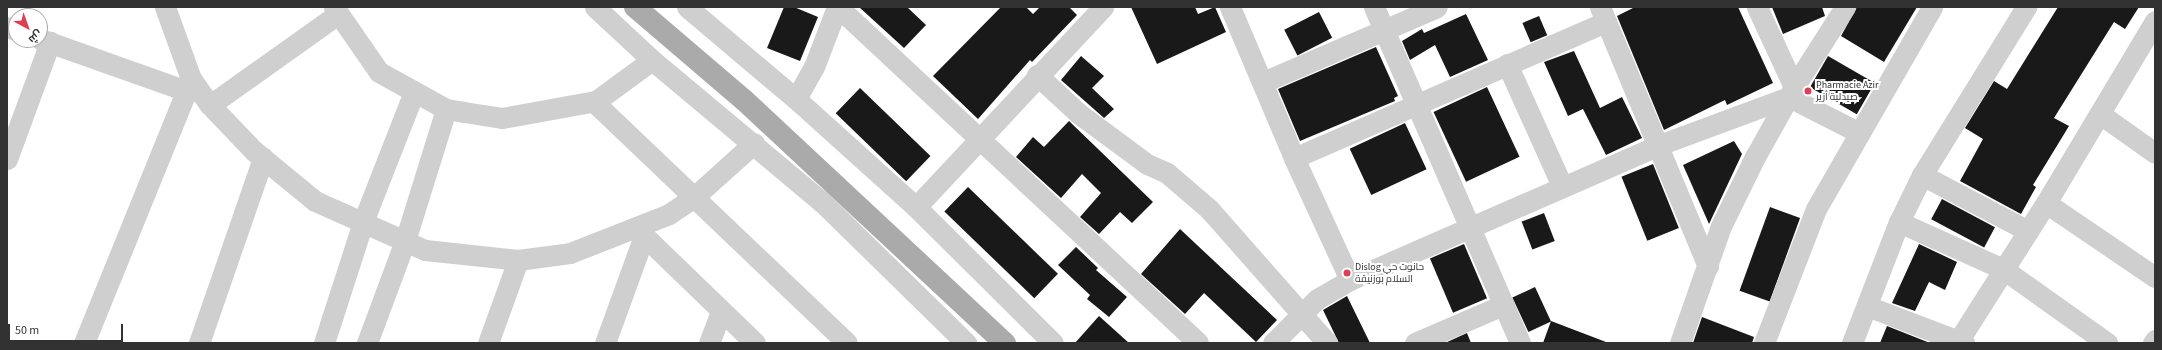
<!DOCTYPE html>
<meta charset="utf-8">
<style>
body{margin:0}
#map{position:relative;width:2162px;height:350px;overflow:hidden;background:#fff;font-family:"Source Sans 3",Cairo,sans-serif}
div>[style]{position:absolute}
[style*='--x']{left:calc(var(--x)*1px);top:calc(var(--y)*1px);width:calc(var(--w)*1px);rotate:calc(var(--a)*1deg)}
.building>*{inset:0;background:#191919;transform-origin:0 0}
.minor>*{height:21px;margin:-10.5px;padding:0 10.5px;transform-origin:10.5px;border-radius:10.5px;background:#cfcfcf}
.major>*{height:22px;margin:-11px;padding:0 11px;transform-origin:11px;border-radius:11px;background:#aaa}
.dots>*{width:11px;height:11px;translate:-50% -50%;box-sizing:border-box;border:2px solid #fff;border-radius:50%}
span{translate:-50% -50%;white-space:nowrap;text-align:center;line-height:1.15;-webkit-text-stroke:4px #fff;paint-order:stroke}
.poi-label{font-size:10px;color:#323232}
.left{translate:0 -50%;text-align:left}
.frame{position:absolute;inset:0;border:8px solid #323232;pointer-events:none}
.north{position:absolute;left:8px;top:8px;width:40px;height:40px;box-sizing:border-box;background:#fff;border:1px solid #adadad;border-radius:50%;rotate:139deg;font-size:11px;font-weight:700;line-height:16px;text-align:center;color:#323232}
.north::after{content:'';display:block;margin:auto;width:14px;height:18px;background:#de3f52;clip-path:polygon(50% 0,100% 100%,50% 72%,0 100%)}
.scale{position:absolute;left:8px;top:324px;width:115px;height:18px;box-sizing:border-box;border:2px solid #323232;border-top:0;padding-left:5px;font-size:12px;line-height:14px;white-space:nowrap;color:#323232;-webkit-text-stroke:3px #fff;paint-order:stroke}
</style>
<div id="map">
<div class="building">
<i style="clip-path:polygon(784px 7px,794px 7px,818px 17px,800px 61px,767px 48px)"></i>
<i style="clip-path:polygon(859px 7px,907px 7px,926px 25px,904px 48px)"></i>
<i style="clip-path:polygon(1001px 7px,1026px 7px,1033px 14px,1040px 7px,1069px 7px,1077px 15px,1032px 62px,1030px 60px,978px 119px,933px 76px)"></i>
<i style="clip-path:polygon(1131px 7px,1195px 7px,1198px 14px,1215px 7px,1226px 32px,1157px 64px)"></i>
<i style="clip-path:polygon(1635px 7px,1738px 7px,1773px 83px,1727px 105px,1725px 100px,1664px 130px,1617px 16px)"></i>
<i style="clip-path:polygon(1772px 7px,1822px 7px,1825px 16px,1783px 34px)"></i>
<i style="clip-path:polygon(1857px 7px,1917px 7px,1884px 62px,1841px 36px)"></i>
<i style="clip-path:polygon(2058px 7px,2139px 7px,2125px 29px,2114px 22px,2054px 118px,2069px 126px,2033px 185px,2036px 187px,2021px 214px,1960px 181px,1983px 139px,1965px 128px,1994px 81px,2007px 89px)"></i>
<i style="left:1319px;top:12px;width:29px;height:39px;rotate:63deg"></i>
<i style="clip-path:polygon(1466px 14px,1488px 60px,1450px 77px,1435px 45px,1410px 60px,1402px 41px,1422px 29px,1424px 33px)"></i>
<i style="left:1539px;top:16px;width:21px;height:18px;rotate:67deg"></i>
<i style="clip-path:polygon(1376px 47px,1398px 96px,1394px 98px,1395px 101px,1300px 141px,1278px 89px)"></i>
<i style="clip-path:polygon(1574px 51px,1600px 108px,1622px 97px,1642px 138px,1606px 155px,1583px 109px,1568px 116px,1544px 62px)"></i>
<i style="clip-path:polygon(1081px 56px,1104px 76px,1092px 88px,1114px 109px,1104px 118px,1061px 80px)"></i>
<i style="left:1828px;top:56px;width:54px;height:36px;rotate:30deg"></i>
<i style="left:1487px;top:87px;width:77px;height:59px;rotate:65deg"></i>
<i style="left:860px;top:88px;width:98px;height:35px;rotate:44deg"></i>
<i style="clip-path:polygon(1069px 121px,1153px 202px,1132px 223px,1120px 212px,1099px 234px,1080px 217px,1101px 193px,1082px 174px,1061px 198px,1016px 157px,1033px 137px,1044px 147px)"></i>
<i style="left:1405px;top:123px;width:51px;height:61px;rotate:65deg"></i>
<i style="clip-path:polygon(1734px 141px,1742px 154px,1709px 224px,1683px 165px)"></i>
<i style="left:1653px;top:164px;width:69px;height:34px;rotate:68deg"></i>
<i style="left:968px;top:187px;width:125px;height:34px;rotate:44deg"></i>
<i style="left:1942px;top:199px;width:60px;height:23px;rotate:28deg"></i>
<i style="left:1770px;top:207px;width:32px;height:89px;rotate:20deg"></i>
<i style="left:1544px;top:213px;width:30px;height:24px;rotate:69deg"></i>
<i style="clip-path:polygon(1180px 229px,1277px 320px,1256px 342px,1204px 293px,1185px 314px,1141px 274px)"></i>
<i style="left:1464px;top:244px;width:59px;height:37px;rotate:67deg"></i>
<i style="clip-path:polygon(1919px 244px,1957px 262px,1945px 290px,1929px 282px,1915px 311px,1892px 303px)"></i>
<i style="clip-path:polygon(1076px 247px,1098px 268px,1096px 270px,1127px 297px,1109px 317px,1087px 299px,1090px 295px,1058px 265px)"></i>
<i style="left:1535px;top:287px;width:38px;height:25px;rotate:65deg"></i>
<i style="clip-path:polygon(1347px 296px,1370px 343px,1339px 343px,1323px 310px)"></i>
<i style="clip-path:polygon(1099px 316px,1129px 343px,1075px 343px)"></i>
<i style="clip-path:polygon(1702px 317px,1754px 337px,1752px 343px,1693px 343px)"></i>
<i style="clip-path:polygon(1551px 321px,1606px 342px,1606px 343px,1543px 343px)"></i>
<i style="clip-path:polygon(1887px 326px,1930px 343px,1880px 343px)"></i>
<i style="clip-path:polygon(1467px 333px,1471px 343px,1445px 343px)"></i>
</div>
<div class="minor">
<i style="--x:165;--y:7;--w:77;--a:70.1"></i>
<i style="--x:191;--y:79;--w:32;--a:54"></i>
<i style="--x:210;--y:105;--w:64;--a:46.3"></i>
<i style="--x:254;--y:151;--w:79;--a:39.3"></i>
<i style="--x:315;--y:201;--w:120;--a:24"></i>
<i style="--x:425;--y:250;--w:94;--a:6.1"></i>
<i style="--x:518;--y:260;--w:52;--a:-7.7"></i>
<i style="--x:570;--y:253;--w:106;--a:-21.5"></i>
<i style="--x:669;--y:214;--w:29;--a:-34"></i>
<i style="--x:693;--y:198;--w:82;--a:-42"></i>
<i style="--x:334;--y:7;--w:79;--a:55.3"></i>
<i style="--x:379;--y:72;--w:77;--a:28.9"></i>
<i style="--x:446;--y:109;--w:18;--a:9"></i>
<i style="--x:464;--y:112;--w:38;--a:9"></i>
<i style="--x:502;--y:118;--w:96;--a:-10.3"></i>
<i style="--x:596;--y:101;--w:69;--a:-36.2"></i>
<i style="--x:595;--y:7;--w:78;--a:42.9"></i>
<i style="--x:652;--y:60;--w:222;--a:39.9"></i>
<i style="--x:822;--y:202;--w:202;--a:44.4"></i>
<i style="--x:687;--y:7;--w:143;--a:40.2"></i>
<i style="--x:796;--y:99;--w:161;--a:42"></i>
<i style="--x:916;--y:207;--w:193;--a:44.8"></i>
<i style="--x:838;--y:7;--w:492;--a:43"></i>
<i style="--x:1230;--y:7;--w:164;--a:67"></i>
<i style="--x:1294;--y:158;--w:134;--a:65.3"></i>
<i style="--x:1374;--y:7;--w:366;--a:66.5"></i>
<i style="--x:1600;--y:7;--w:281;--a:67.4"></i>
<i style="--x:1757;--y:7;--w:88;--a:65.2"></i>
<i style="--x:7;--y:27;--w:9;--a:18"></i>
<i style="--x:40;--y:39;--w:153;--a:19.5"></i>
<i style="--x:1507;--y:64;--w:134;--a:65.7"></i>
<i style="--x:1037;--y:75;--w:56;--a:42.8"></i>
<i style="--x:1078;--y:113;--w:86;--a:36.5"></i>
<i style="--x:1147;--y:164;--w:22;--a:24"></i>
<i style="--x:1167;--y:173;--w:55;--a:40.6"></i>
<i style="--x:1209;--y:209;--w:179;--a:48.6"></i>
<i style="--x:1263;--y:82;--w:189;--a:-23.3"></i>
<i style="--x:796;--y:99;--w:37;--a:-61"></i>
<i style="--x:814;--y:67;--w:64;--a:-69"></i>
<i style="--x:594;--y:102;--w:349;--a:43.6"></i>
<i style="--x:210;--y:105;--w:157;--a:-35.4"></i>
<i style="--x:2100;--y:114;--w:67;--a:35.3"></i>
<i style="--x:1294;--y:158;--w:340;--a:-23.6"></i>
<i style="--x:7;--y:159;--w:125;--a:-69.8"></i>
<i style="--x:1922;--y:175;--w:120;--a:27.8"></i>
<i style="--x:2046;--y:203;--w:132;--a:34.2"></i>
<i style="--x:916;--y:207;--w:274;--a:-46.9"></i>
<i style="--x:1899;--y:222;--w:114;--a:24.3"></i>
<i style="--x:2003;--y:269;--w:128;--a:35.4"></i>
<i style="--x:637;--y:229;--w:164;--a:44"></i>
<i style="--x:1867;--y:306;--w:104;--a:20.9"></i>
<i style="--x:84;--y:343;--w:285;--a:-67.9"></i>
<i style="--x:199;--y:343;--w:196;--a:-70.9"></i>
<i style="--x:324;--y:343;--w:127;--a:-72.1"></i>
<i style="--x:363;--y:222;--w:140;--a:-68.6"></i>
<i style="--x:367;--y:343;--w:109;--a:-69.6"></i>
<i style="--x:405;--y:241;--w:138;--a:-72.7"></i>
<i style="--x:488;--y:343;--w:88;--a:-70.1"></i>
<i style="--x:605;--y:343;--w:114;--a:-70"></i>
<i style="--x:709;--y:343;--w:34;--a:-69"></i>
<i style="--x:1273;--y:343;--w:62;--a:-45"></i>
<i style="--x:1317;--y:299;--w:38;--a:-30"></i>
<i style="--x:1350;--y:280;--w:337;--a:-23.6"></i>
<i style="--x:1659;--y:145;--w:139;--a:-20.3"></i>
<i style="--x:1789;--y:97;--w:77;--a:26.9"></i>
<i style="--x:1415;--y:343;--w:96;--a:-23.4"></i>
<i style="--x:1680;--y:343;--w:124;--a:-70.7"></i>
<i style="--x:1721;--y:226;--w:77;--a:-63.8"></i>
<i style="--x:1755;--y:157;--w:80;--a:-60.9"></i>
<i style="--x:1794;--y:87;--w:95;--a:-57.5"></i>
<i style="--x:1764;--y:343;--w:144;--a:-68.8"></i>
<i style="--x:1816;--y:209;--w:233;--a:-60.1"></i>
<i style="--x:1852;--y:343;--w:130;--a:-68.8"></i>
<i style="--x:1899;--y:222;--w:52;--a:-63.9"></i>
<i style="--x:1922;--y:175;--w:198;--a:-58.2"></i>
<i style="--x:1957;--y:343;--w:166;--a:-57.6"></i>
<i style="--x:2046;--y:203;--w:212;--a:-59.1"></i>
<i style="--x:2153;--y:343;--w:4;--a:-56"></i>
</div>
<div class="major">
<i style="--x:635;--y:7;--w:143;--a:40.5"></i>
<i style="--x:744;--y:100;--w:357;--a:43"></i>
</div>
<div class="dots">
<i style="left:1808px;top:91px;background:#de3f52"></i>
<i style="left:1347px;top:273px;background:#de3f52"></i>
</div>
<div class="poi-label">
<span class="left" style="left:1816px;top:91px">Pharmacie Azir<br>صيدلية أزير</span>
<span class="left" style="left:1355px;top:273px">Dislog حانوت حي<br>السلام بوزنيقة</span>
</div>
<div class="frame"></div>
<div class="north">ش</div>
<div class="scale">50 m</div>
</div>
